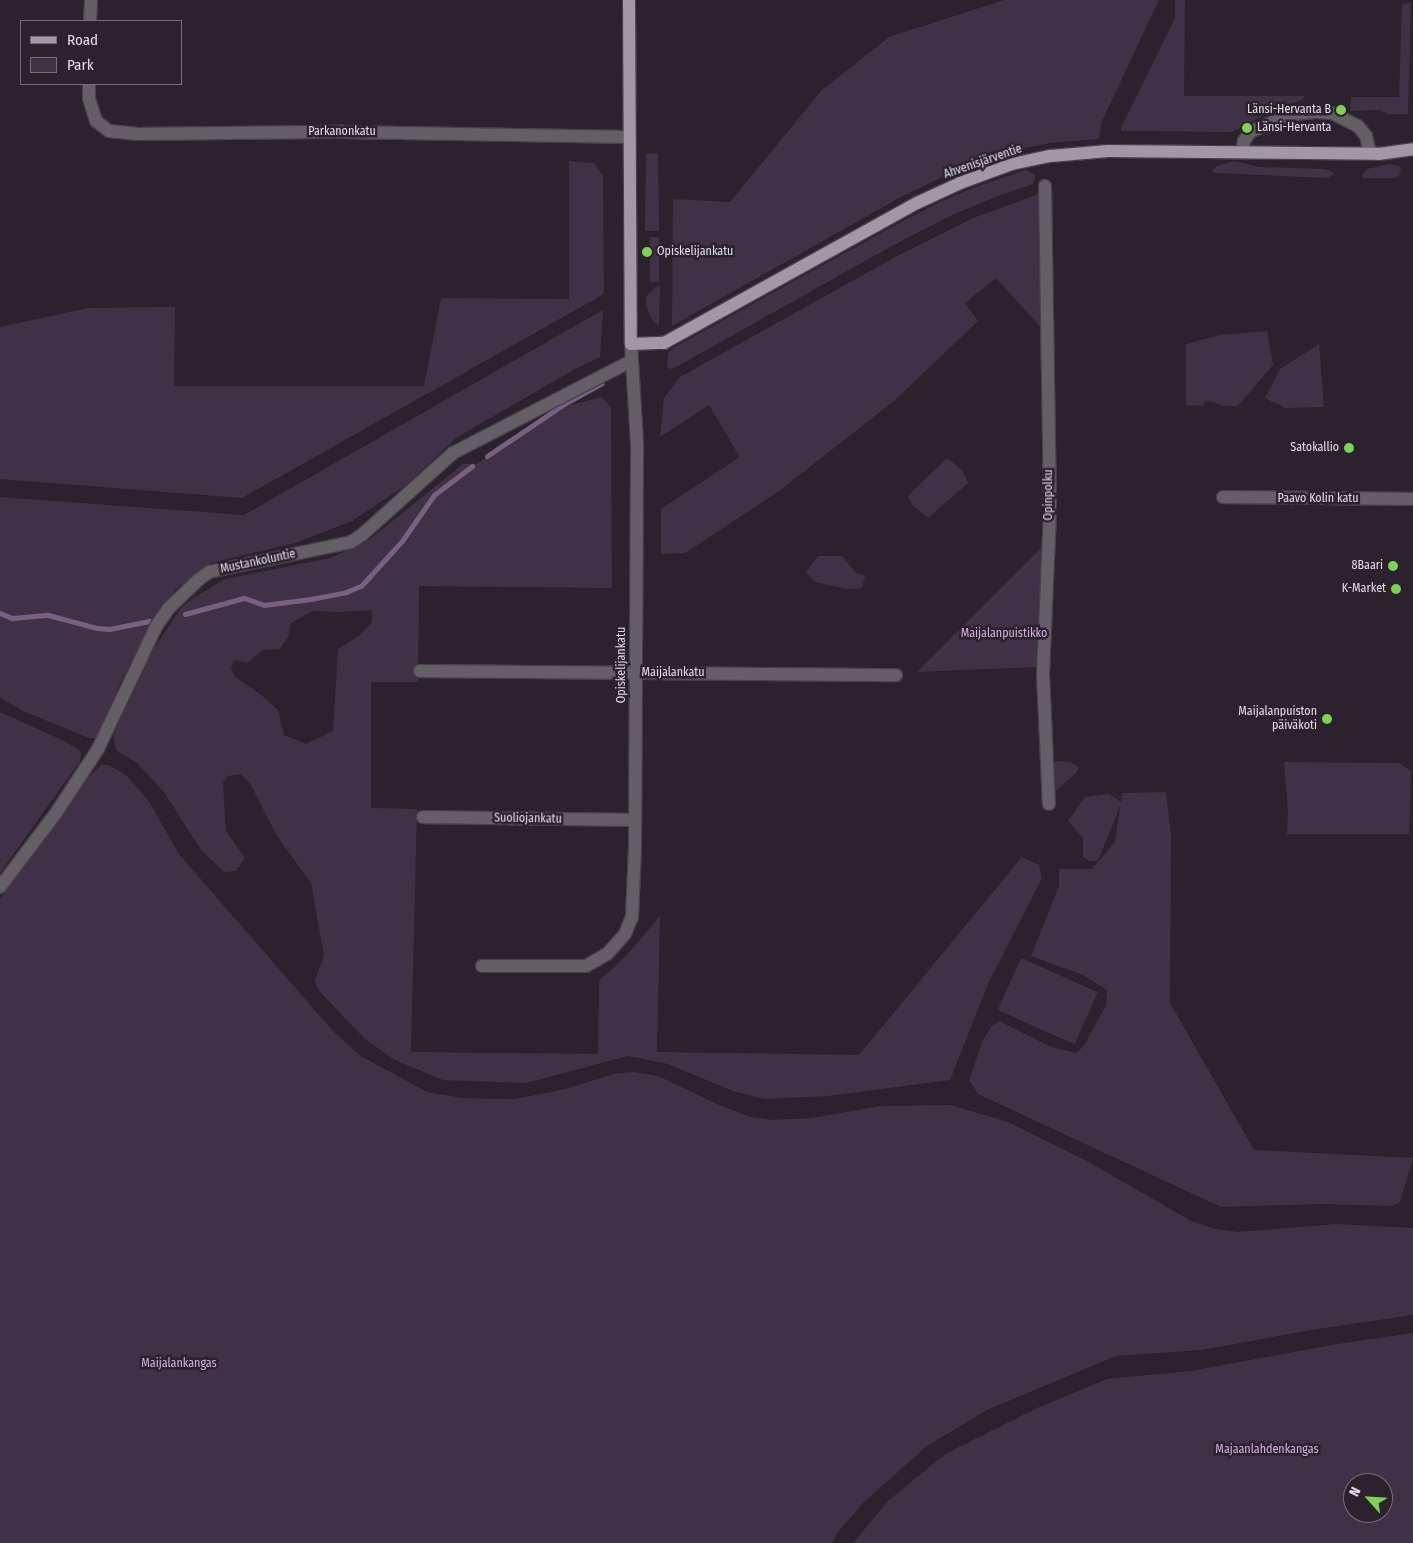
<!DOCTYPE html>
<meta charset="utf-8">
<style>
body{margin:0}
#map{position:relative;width:1413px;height:1543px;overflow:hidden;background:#2b222e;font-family:"Fira Sans Condensed",sans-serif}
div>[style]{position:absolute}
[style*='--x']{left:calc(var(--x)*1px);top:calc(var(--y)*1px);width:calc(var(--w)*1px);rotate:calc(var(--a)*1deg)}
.green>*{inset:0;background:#413147;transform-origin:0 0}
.stream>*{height:5px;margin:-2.5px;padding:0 2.5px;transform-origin:2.5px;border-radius:2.5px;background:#796082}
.roads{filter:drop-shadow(1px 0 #48404b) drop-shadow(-1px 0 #48404b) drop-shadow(0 1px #48404b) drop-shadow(0 -1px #48404b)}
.minor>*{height:12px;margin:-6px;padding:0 6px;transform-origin:6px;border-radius:6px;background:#635f65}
.major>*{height:12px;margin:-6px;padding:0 6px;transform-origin:6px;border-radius:6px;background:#a197a5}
.dots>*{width:14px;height:14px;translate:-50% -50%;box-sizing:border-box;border:2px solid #2b222e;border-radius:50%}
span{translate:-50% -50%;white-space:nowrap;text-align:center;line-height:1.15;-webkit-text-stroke:5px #2b222e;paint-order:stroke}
.poi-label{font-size:12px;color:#e3dde5}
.right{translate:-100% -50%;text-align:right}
.left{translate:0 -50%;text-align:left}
.street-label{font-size:12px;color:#e3dde5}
.park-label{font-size:12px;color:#d6ade5}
.legend{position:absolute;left:20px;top:20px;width:162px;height:65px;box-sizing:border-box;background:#2b222e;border:1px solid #756d77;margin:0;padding:6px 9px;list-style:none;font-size:15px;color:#e3dde5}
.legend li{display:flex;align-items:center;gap:10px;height:25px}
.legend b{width:25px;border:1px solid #756d77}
.north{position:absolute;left:1343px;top:1473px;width:50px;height:50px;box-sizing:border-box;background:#2b222e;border:1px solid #756d77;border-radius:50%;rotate:296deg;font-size:14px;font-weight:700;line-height:20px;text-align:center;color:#e3dde5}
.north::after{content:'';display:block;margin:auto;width:18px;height:22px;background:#7dd154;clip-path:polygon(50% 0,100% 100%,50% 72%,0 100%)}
</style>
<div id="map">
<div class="green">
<i style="clip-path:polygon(1004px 0,1159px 0,1102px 121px,1099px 139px,1050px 143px,1016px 150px,959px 169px,899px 198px,672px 326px,673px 199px,730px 202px,821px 91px,889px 37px)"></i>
<i style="clip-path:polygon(1175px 0,1185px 0,1184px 96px,1305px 96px,1302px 100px,1272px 111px,1232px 132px,1121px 131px,1121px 128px,1175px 18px)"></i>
<i style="clip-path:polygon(1411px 3px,1408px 114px,1388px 114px,1379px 110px,1350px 111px,1351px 97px,1399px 97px,1402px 4px)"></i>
<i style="clip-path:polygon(658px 153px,659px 231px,645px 231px,646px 154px)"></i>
<i style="clip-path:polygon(569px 161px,594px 163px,603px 176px,604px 294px,242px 498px,0 479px,0 327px,88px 308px,175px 307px,174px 386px,424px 386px,441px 298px,569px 299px)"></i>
<i style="clip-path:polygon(1234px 161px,1259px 167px,1322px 169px,1331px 171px,1334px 174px,1328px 178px,1214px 173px,1213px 170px,1217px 166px)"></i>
<i style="clip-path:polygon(1390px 164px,1399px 166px,1401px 170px,1399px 176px,1393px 178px,1363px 178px,1362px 175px,1367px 169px)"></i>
<i style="clip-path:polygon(1026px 170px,1036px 175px,1033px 184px,1000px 195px,952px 215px,890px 247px,676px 367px,671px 369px,667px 367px,668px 353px,673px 348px,892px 227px,940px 202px,978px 186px)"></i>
<i style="clip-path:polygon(1039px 194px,1044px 331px,996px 278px,965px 303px,978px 321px,894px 401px,779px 491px,685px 553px,661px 554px,661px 509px,740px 457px,709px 405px,660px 437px,664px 398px,680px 377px,897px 256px,973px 218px)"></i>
<i style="left:650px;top:237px;width:9px;height:45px"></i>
<i style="clip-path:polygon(660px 286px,659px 326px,652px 320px,646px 306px,646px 297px,656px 287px)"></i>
<i style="clip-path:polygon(603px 310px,600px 357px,573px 370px,456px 438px,406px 485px,352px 521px,295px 543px,211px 563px,176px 589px,143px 639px,120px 683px,104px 727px,96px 738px,89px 738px,23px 711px,0 698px,0 497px,244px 515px)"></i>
<i style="clip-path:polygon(1267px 331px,1273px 365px,1238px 406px,1223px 406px,1214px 402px,1205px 401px,1203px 406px,1186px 405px,1186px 344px,1220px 335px)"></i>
<i style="clip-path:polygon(1319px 344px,1324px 407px,1285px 408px,1265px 398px,1280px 369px)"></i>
<i style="clip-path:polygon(evenodd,602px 397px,611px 408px,612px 588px,419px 586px,418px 682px,371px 682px,371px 808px,417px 809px,411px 1052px,598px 1054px,599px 981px,626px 956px,660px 916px,657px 1052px,859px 1055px,1022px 857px,1039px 865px,1042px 878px,988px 984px,950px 1080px,828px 1096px,764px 1099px,733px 1091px,668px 1064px,628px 1056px,526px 1083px,443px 1080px,395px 1060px,365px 1039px,319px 991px,315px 981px,324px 955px,311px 883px,277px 836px,251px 785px,241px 774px,228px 776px,223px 783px,226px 831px,245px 858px,236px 871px,224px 872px,201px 850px,164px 792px,137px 763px,116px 750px,113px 735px,153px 650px,181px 608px,192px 599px,225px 579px,330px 558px,369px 540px,463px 464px,476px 464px,567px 406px,602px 397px,372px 610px,372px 622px,359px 636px,338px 649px,333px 731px,306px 744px,284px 735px,278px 710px,260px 694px,235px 677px,231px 667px,235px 660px,247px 663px,263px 650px,280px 649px,288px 637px,291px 623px,313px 611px,341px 612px,372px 610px)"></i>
<i style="clip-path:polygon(947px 458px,962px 470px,968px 483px,928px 518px,912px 505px,908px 496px)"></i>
<i style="clip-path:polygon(1042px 547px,1037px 667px,917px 672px)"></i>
<i style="clip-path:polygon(818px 556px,842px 556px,856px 573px,865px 576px,862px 588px,847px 589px,815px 582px,806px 572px)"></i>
<i style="clip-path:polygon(0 712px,62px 740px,80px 750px,81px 754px,80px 761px,0 873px)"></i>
<i style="clip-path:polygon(1058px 761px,1071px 762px,1078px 767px,1077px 772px,1056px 791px,1052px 787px,1051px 766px,1053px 762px)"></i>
<i style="clip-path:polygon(1284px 762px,1399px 763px,1411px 771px,1409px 834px,1287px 834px,1288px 812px)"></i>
<i style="clip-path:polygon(101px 765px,109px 765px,127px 776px,148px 800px,179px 854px,331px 1029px,359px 1055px,427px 1092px,462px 1098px,515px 1099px,566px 1089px,613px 1074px,634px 1072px,658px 1076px,719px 1105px,751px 1117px,773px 1120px,812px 1118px,881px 1106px,951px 1105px,1008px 1122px,1087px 1161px,1191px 1221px,1216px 1229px,1238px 1232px,1336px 1224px,1413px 1228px,1413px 1315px,1317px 1329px,1201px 1350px,1116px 1356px,987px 1410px,927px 1446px,864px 1502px,838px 1532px,832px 1543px,0 1543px,0 899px,81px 785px)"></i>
<i style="clip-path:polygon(1166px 792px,1171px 834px,1170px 1003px,1254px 1150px,1413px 1158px,1400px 1202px,1392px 1206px,1323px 1204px,1221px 1207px,978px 1094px,969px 1080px,983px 1040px,991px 1027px,999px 1021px,1051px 1047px,1077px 1053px,1085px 1044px,1106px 1005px,1107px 990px,1083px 975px,1031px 956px,1059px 886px,1059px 869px,1092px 869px,1115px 842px,1120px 806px,1098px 861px,1090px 861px,1083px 857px,1083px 838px,1068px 821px,1085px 797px,1109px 794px,1121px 802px,1122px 793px)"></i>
<i style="left:1021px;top:958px;width:84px;height:57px;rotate:24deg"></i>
<i style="clip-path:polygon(evenodd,1413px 1333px,1413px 1543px,853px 1543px,888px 1501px,945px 1454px,1035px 1409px,1107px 1379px,1191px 1371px,1337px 1344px,1413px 1333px,1353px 1483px,1383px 1483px,1383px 1513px,1353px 1513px,1353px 1483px)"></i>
</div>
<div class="stream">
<i style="--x:487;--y:456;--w:93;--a:-34"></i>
<i style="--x:564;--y:404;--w:43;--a:-28.9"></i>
<i style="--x:0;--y:613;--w:13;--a:23"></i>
<i style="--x:12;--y:618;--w:36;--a:-5"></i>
<i style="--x:48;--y:615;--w:51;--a:14.9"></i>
<i style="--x:97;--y:628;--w:12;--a:5"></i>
<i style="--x:109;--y:629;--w:41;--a:-11.3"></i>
<i style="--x:185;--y:614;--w:61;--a:-15.2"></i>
<i style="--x:244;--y:598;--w:21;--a:19"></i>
<i style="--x:264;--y:605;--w:47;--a:-7.3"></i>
<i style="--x:311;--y:599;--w:36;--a:-11"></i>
<i style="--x:346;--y:592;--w:16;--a:-22"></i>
<i style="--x:361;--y:586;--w:61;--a:-47.7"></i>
<i style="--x:402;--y:541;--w:56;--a:-55.2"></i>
<i style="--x:434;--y:495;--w:48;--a:-37.3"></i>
</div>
<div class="roads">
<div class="minor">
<i style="--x:90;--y:21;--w:21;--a:-87"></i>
<i style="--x:89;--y:84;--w:15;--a:90"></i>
<i style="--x:89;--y:99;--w:23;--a:72"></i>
<i style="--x:96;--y:121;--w:16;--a:38"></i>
<i style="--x:109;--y:131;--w:27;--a:6"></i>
<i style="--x:136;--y:134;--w:208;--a:-0.6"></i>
<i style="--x:344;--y:132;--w:285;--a:1"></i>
<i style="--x:1242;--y:152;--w:11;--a:-80"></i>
<i style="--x:1244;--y:141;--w:11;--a:-56"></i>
<i style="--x:1250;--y:132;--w:46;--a:-23.2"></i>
<i style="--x:1292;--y:114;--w:24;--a:-5"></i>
<i style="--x:1316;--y:112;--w:16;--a:4"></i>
<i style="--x:1332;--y:113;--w:29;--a:27"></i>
<i style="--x:1358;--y:126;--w:13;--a:51"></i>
<i style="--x:1366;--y:136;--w:18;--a:77"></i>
<i style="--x:1045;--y:186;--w:327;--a:89.1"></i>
<i style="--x:1050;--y:513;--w:161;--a:92.5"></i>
<i style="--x:1043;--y:674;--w:130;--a:87.4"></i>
<i style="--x:1223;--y:497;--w:190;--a:0.6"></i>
<i style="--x:420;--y:671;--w:476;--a:0.5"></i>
<i style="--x:423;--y:817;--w:211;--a:0.8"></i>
<i style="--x:0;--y:887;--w:93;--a:-52.9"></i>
<i style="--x:56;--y:813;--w:77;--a:-56.7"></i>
<i style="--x:98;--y:749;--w:137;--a:-64.6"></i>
<i style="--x:157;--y:625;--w:19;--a:-55"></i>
<i style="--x:168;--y:609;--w:42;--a:-44"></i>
<i style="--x:198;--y:580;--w:14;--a:-36"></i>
<i style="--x:209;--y:572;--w:145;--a:-11.9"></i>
<i style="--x:351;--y:542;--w:14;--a:-34"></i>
<i style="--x:363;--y:534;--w:121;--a:-42"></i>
<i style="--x:453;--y:453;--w:200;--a:-27.3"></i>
<i style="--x:482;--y:966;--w:104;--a:0"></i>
<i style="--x:586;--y:966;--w:24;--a:-30"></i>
<i style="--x:607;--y:954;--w:27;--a:-48"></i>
<i style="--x:625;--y:934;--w:18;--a:-68"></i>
<i style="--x:632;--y:917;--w:70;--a:-87.5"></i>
<i style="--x:635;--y:847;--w:404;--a:-89.7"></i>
<i style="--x:637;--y:443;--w:99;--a:-93.5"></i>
</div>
<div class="major">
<i style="--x:629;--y:0;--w:344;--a:89.7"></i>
<i style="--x:631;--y:344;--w:33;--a:-2"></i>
<i style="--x:664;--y:343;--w:289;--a:-29"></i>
<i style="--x:917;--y:203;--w:47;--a:-24.9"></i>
<i style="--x:960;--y:183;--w:55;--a:-20.1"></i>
<i style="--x:1012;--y:164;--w:40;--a:-12"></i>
<i style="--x:1051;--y:156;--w:57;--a:-5"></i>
<i style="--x:1108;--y:151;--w:271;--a:0.6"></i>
<i style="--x:1379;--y:154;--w:34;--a:-8"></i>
</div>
</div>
<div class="dots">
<i style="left:1341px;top:110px;background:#7dd154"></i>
<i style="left:1247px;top:128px;background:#7dd154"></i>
<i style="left:647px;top:252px;background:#7dd154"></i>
<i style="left:1349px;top:448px;background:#7dd154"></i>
<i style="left:1393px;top:566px;background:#7dd154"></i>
<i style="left:1396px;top:589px;background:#7dd154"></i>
<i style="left:1327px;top:719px;background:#7dd154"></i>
</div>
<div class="poi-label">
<span class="right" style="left:1331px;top:110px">Länsi-Hervanta B</span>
<span class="left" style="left:1257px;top:128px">Länsi-Hervanta</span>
<span class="left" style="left:657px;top:252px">Opiskelijankatu</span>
<span class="right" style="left:1339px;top:448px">Satokallio</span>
<span class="right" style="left:1383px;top:566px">8Baari</span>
<span class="right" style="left:1386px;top:589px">K-Market</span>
<span class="right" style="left:1317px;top:719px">Maijalanpuiston<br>päiväkoti</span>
</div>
<div class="street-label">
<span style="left:342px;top:132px">Parkanonkatu</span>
<span style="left:983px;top:162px;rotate:-19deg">Ahvenisjärventie</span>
<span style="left:1049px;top:495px;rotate:-90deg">Opinpolku</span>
<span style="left:1318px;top:499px">Paavo Kolin katu</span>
<span style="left:258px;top:562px;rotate:-12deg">Mustankoluntie</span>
<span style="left:622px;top:665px;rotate:-90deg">Opiskelijankatu</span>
<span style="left:673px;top:673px">Maijalankatu</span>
<span style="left:528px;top:819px;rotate:1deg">Suoliojankatu</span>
</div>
<div class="park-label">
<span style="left:1004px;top:634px">Maijalanpuistikko</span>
<span style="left:179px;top:1364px">Maijalankangas</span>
<span style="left:1267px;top:1450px">Majaanlahdenkangas</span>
</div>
<ul class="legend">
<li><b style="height:6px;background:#a197a5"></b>Road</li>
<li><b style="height:14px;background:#413147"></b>Park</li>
</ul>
<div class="north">N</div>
</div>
